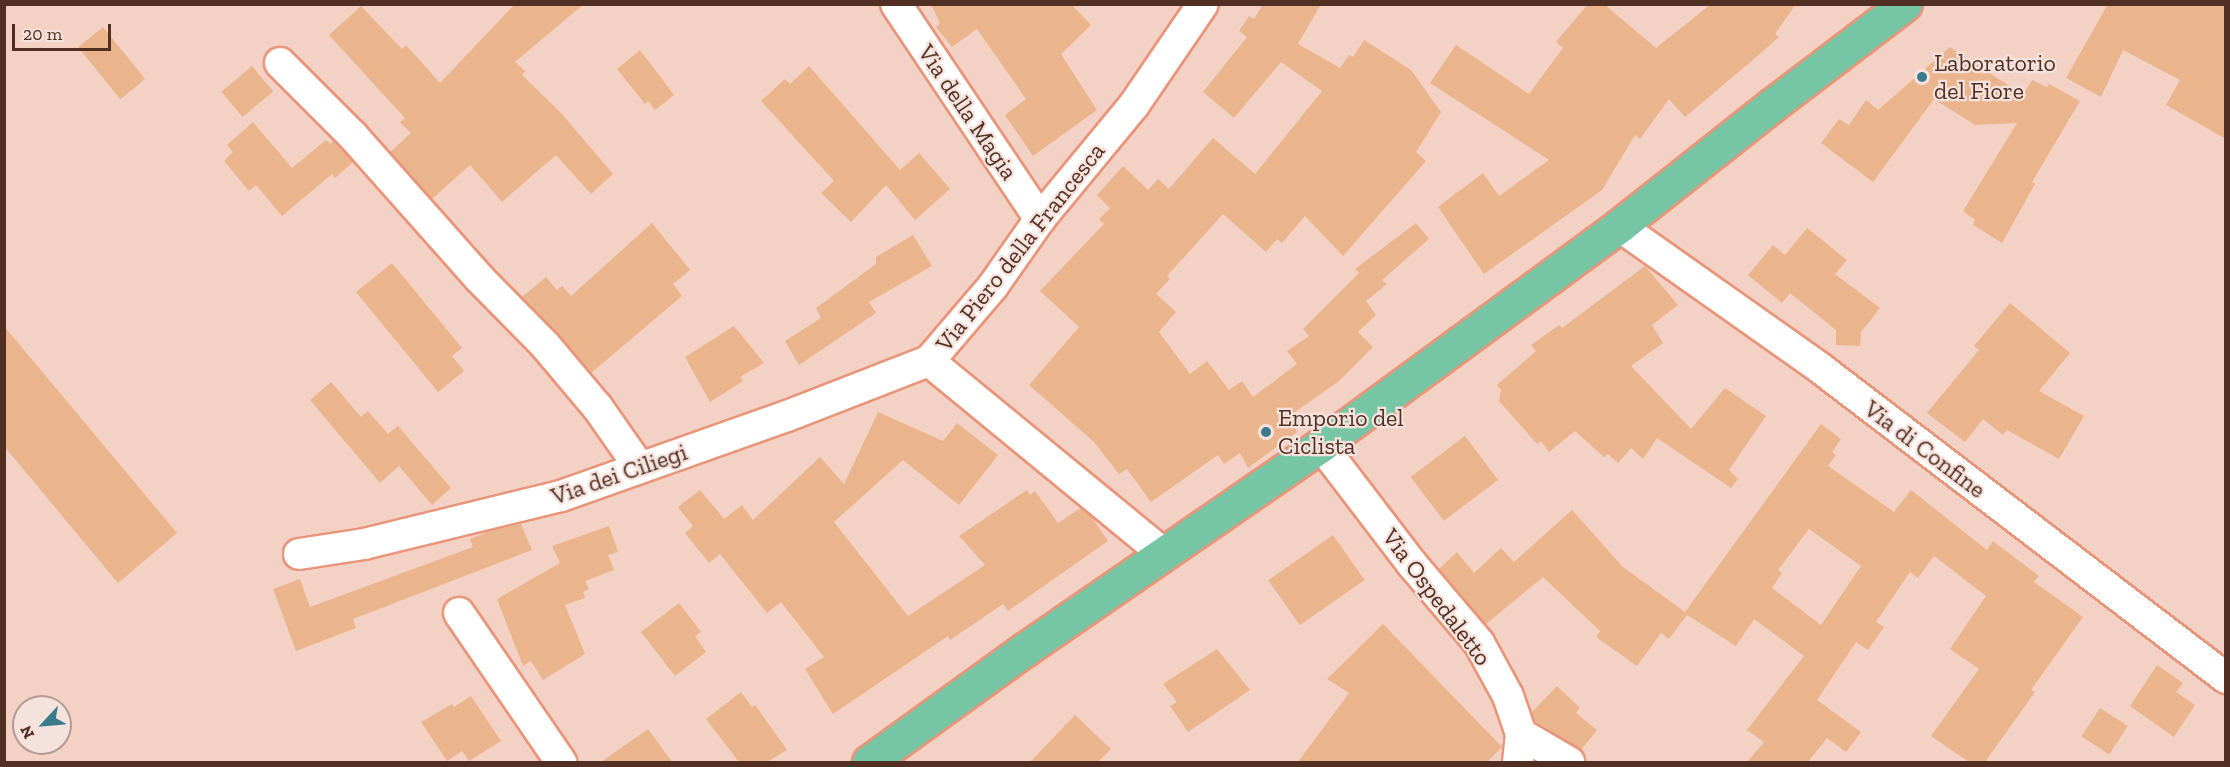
<!DOCTYPE html>
<style>
body{margin:0}
#map{position:relative;width:2230px;height:767px;overflow:hidden;background:#f4d1c5;font-family:"Zilla Slab",serif}
div>[style]{position:absolute}
[style*='--x']{left:calc(var(--x)*1px);top:calc(var(--y)*1px);width:calc(var(--w)*1px);rotate:calc(var(--a)*1deg)}
.building>*{inset:0;background:#eab58c;transform-origin:0 0}
.roads{filter:drop-shadow(2px 0 #e89579) drop-shadow(-2px 0 #e89579) drop-shadow(0 2px #e89579) drop-shadow(0 -2px #e89579)}
.street>*{height:30px;margin:-15px;padding:0 15px;transform-origin:15px;border-radius:15px;background:#fff}
.primary>*{height:33px;margin:-16.5px;padding:0 16.5px;transform-origin:16.5px;border-radius:16.5px;background:#76c5a4}
.dots>*{width:16px;height:16px;translate:-50% -50%;box-sizing:border-box;border:3px solid #f5e2dc;border-radius:50%}
span{translate:-50% -50%;white-space:nowrap;text-align:center;line-height:1.15;-webkit-text-stroke:4.5px #f5e2dc;paint-order:stroke}
.poi-label{font-size:24px;color:#512f23}
.left{translate:0 -50%;text-align:left}
.street-label{font-size:24px;color:#512f23}
.frame{position:absolute;inset:0;border:6px solid #512f23;pointer-events:none}
.north{position:absolute;left:12px;top:695px;width:60px;height:60px;box-sizing:border-box;background:#f5e2dc;border:2px solid #b39a92;border-radius:50%;rotate:244deg;font-size:16px;font-weight:700;line-height:24px;text-align:center;color:#512f23}
.north::after{content:'';display:block;margin:auto;width:21px;height:27px;background:#397a8d;clip-path:polygon(50% 0,100% 100%,50% 72%,0 100%)}
.scale{position:absolute;left:12px;top:24px;width:99px;height:27px;box-sizing:border-box;border:3px solid #512f23;border-top:0;padding-left:8px;font-size:18px;line-height:21px;white-space:nowrap;color:#512f23;-webkit-text-stroke:4px #f5e2dc;paint-order:stroke}
</style>
<div id="map">
<div class="building">
<i style="clip-path:polygon(515px 4px,584px 4px,515px 62px,525px 71px,522px 75px,561px 113px,613px 174px,591px 194px,556px 155px,502px 202px,470px 165px,432px 199px,390px 152px,411px 133px,400px 122px,405px 118px,329px 35px,361px 6px,402px 49px,406px 45px,440px 83px)"></i>
<i style="clip-path:polygon(931px 4px,1071px 4px,1091px 25px,1061px 54px,1097px 110px,1033px 156px,1005px 115px,1026px 99px,977px 29px,952px 47px,936px 27px,940px 23px)"></i>
<i style="clip-path:polygon(1263px 4px,1321px 4px,1298px 44px,1340px 68px,1349px 55px,1353px 57px,1364px 40px,1411px 70px,1441px 112px,1416px 152px,1426px 161px,1343px 256px,1305px 216px,1282px 243px,1277px 239px,1266px 252px,1223px 214px,1167px 276px,1170px 279px,1156px 294px,1176px 312px,1159px 332px,1190px 374px,1207px 361px,1229px 390px,1242px 381px,1253px 397px,1297px 364px,1287px 351px,1309px 336px,1303px 329px,1359px 273px,1355px 269px,1416px 223px,1429px 239px,1382px 280px,1387px 284px,1366px 301px,1376px 315px,1358px 332px,1373px 347px,1339px 381px,1288px 417px,1297px 432px,1248px 468px,1240px 453px,1224px 464px,1218px 455px,1151px 502px,1127px 469px,1119px 474px,1094px 442px,1029px 385px,1079px 327px,1040px 291px,1104px 224px,1099px 219px,1110px 208px,1097px 195px,1123px 166px,1148px 190px,1158px 179px,1169px 189px,1213px 138px,1255px 174px,1322px 91px,1281px 62px,1234px 118px,1203px 92px,1247px 37px,1239px 31px,1249px 16px,1254px 19px)"></i>
<i style="clip-path:polygon(1588px 4px,1604px 4px,1656px 48px,1711px 4px,1796px 4px,1775px 34px,1779px 37px,1754px 59px,1685px 117px,1669px 99px,1640px 139px,1635px 135px,1602px 190px,1484px 274px,1438px 207px,1483px 173px,1499px 196px,1549px 160px,1430px 83px,1456px 45px,1529px 94px,1563px 48px,1556px 42px)"></i>
<i style="clip-path:polygon(2108px 4px,2226px 4px,2226px 139px,2166px 105px,2180px 80px,2123px 50px,2101px 97px,2066px 78px)"></i>
<i style="left:103px;top:27px;width:67px;height:32px;rotate:51deg"></i>
<i style="clip-path:polygon(1950px 47px,2023px 95px,2032px 80px,2047px 87px,2049px 84px,2080px 101px,2032px 182px,2035px 184px,2002px 243px,1973px 225px,1975px 220px,1963px 211px,2017px 123px,1975px 125px,1934px 99px,1873px 182px,1821px 143px,1839px 119px,1849px 125px,1866px 100px,1878px 110px)"></i>
<i style="clip-path:polygon(640px 50px,674px 95px,655px 110px,648px 101px,645px 104px,617px 69px)"></i>
<i style="left:252px;top:66px;width:33px;height:40px;rotate:50deg"></i>
<i style="clip-path:polygon(809px 66px,900px 170px,919px 153px,950px 189px,915px 220px,886px 185px,851px 222px,821px 193px,834px 181px,761px 101px,785px 79px,790px 84px)"></i>
<i style="clip-path:polygon(253px 122px,292px 168px,326px 140px,330px 144px,333px 141px,353px 162px,335px 178px,332px 174px,282px 216px,256px 185px,249px 191px,224px 161px,233px 152px,227px 145px)"></i>
<i style="clip-path:polygon(652px 223px,690px 270px,673px 284px,682px 296px,591px 373px,522px 297px,546px 277px,557px 290px,562px 286px,571px 296px)"></i>
<i style="clip-path:polygon(1807px 228px,1847px 260px,1835px 274px,1880px 308px,1861px 332px,1860px 346px,1836px 345px,1836px 330px,1790px 293px,1782px 303px,1748px 275px,1773px 245px,1785px 255px)"></i>
<i style="clip-path:polygon(913px 235px,932px 266px,869px 302px,876px 313px,799px 365px,785px 341px,821px 318px,816px 308px,876px 264px,876px 257px)"></i>
<i style="clip-path:polygon(392px 263px,462px 348px,452px 356px,464px 371px,438px 392px,356px 292px)"></i>
<i style="clip-path:polygon(1645px 266px,1678px 305px,1652px 325px,1663px 343px,1631px 366px,1691px 429px,1725px 388px,1766px 416px,1729px 470px,1738px 479px,1731px 488px,1657px 438px,1643px 459px,1631px 448px,1618px 463px,1608px 454px,1604px 457px,1575px 431px,1549px 452px,1541px 441px,1537px 444px,1499px 401px,1501px 390px,1497px 385px,1536px 351px,1531px 345px,1559px 325px,1562px 328px)"></i>
<i style="clip-path:polygon(2010px 303px,2070px 353px,2039px 391px,2084px 416px,2059px 459px,2007px 430px,2003px 435px,1983px 419px,1965px 442px,1927px 413px,1979px 350px,1974px 346px)"></i>
<i style="clip-path:polygon(4px 326px,177px 533px,118px 583px,4px 446px)"></i>
<i style="clip-path:polygon(734px 326px,764px 363px,740px 377px,743px 381px,710px 402px,685px 357px)"></i>
<i style="clip-path:polygon(331px 382px,361px 417px,368px 411px,388px 434px,398px 426px,451px 488px,432px 505px,399px 466px,380px 483px,310px 400px)"></i>
<i style="clip-path:polygon(878px 412px,943px 441px,957px 423px,998px 455px,959px 505px,903px 460px,834px 522px,908px 616px,985px 565px,959px 536px,1027px 490px,1030px 495px,1035px 491px,1058px 523px,1081px 508px,1090px 515px,1108px 541px,1008px 611px,1003px 604px,950px 640px,948px 636px,833px 714px,805px 669px,824px 657px,781px 602px,767px 613px,720px 554px,709px 563px,685px 533px,693px 526px,678px 507px,700px 490px,724px 519px,742px 505px,753px 520px,820px 457px,844px 484px)"></i>
<i style="clip-path:polygon(evenodd,1821px 424px,1841px 439px,1832px 452px,1836px 455px,1828px 466px,1894px 512px,1911px 490px,1987px 550px,1993px 541px,2039px 576px,2034px 582px,2083px 617px,2031px 690px,2035px 692px,1985px 762px,1969px 762px,1931px 736px,1979px 669px,1950px 649px,1986px 596px,1934px 556px,1918px 578px,1910px 572px,1876px 622px,1884px 627px,1868px 650px,1856px 642px,1817px 700px,1861px 732px,1846px 752px,1827px 738px,1808px 762px,1747px 762px,1764px 742px,1747px 730px,1804px 656px,1754px 619px,1736px 646px,1687px 615px,1669px 639px,1661px 633px,1637px 666px,1596px 637px,1600px 631px,1543px 577px,1486px 624px,1439px 569px,1457px 552px,1474px 573px,1501px 548px,1514px 562px,1572px 510px,1623px 567px,1685px 612px,1821px 424px,1809px 529px,1861px 566px,1821px 625px,1772px 588px,1782px 573px,1778px 570px,1809px 529px)"></i>
<i style="left:1465px;top:436px;width:55px;height:68px;rotate:53deg"></i>
<i style="clip-path:polygon(521px 524px,532px 550px,353px 619px,356px 628px,296px 651px,273px 589px,300px 579px,310px 607px,473px 547px,470px 539px,489px 531px)"></i>
<i style="clip-path:polygon(609px 526px,618px 552px,608px 555px,614px 570px,585px 581px,589px 589px,583px 592px,585px 598px,565px 605px,585px 654px,543px 680px,531px 661px,523px 666px,497px 599px,560px 563px,552px 546px)"></i>
<i style="left:1333px;top:535px;width:55px;height:79px;rotate:55deg"></i>
<i style="clip-path:polygon(679px 603px,701px 632px,695px 636px,706px 652px,675px 676px,641px 632px)"></i>
<i style="clip-path:polygon(1383px 624px,1502px 747px,1487px 762px,1298px 762px,1349px 693px,1327px 679px)"></i>
<i style="clip-path:polygon(1217px 649px,1250px 690px,1188px 732px,1170px 706px,1177px 702px,1163px 684px)"></i>
<i style="clip-path:polygon(2157px 665px,2183px 683px,2176px 692px,2195px 705px,2174px 737px,2130px 706px)"></i>
<i style="clip-path:polygon(1557px 686px,1580px 708px,1576px 713px,1597px 730px,1581px 750px,1535px 721px,1532px 712px)"></i>
<i style="clip-path:polygon(741px 692px,752px 707px,755px 705px,787px 750px,767px 762px,739px 762px,706px 719px)"></i>
<i style="clip-path:polygon(471px 696px,501px 741px,469px 761px,462px 751px,447px 761px,421px 722px,452px 704px,454px 707px)"></i>
<i style="left:2100px;top:708px;width:33px;height:34px;rotate:33deg"></i>
<i style="clip-path:polygon(1075px 715px,1111px 749px,1098px 762px,1030px 762px)"></i>
<i style="clip-path:polygon(648px 729px,672px 762px,601px 762px)"></i>
</div>
<div class="roads">
<div class="street">
<i style="--x:896;--y:4;--w:259;--a:56.2"></i>
<i style="--x:280;--y:63;--w:103;--a:45"></i>
<i style="--x:353;--y:136;--w:190;--a:48.4"></i>
<i style="--x:479;--y:278;--w:94;--a:45.4"></i>
<i style="--x:545;--y:345;--w:82;--a:49.9"></i>
<i style="--x:598;--y:408;--w:73;--a:55"></i>
<i style="--x:1619;--y:226;--w:246;--a:35.2"></i>
<i style="--x:1820;--y:368;--w:511;--a:37.36"></i>
<i style="--x:929;--y:361;--w:303;--a:39.4"></i>
<i style="--x:1321;--y:445;--w:150;--a:52.6"></i>
<i style="--x:1412;--y:564;--w:104;--a:49.7"></i>
<i style="--x:1479;--y:643;--w:60;--a:61.3"></i>
<i style="--x:1508;--y:696;--w:40;--a:71.1"></i>
<i style="--x:1521;--y:734;--w:28;--a:96"></i>
<i style="--x:299;--y:554;--w:66;--a:-8.7"></i>
<i style="--x:364;--y:544;--w:203;--a:-13.7"></i>
<i style="--x:561;--y:496;--w:240;--a:-19.5"></i>
<i style="--x:787;--y:416;--w:152;--a:-21.2"></i>
<i style="--x:929;--y:361;--w:99;--a:-49.5"></i>
<i style="--x:993;--y:286;--w:82;--a:-55"></i>
<i style="--x:1040;--y:219;--w:148;--a:-50.5"></i>
<i style="--x:1134;--y:105;--w:122;--a:-55.7"></i>
<i style="--x:459;--y:613;--w:181;--a:55.6"></i>
<i style="--x:1521;--y:734;--w:56;--a:30.3"></i>
</div>
<div class="primary">
<i style="--x:869;--y:762;--w:191;--a:-35.9"></i>
<i style="--x:1024;--y:650;--w:361;--a:-34.6"></i>
<i style="--x:1321;--y:445;--w:370;--a:-36.3"></i>
<i style="--x:1619;--y:226;--w:194;--a:-38.3"></i>
<i style="--x:1771;--y:106;--w:168;--a:-37.3"></i>
</div>
</div>
<div class="dots">
<i style="left:1922px;top:77px;background:#397a8d"></i>
<i style="left:1266px;top:432px;background:#397a8d"></i>
</div>
<div class="poi-label">
<span class="left" style="left:1934px;top:77px">Laboratorio<br>del Fiore</span>
<span class="left" style="left:1278px;top:432px">Emporio del<br>Ciclista</span>
</div>
<div class="street-label">
<span style="left:968px;top:112px;rotate:56deg">Via della Magia</span>
<span style="left:1020px;top:247px;rotate:-52deg">Via Piero della Francesca</span>
<span style="left:1925px;top:449px;rotate:37deg">Via di Confine</span>
<span style="left:619px;top:474px;rotate:-19deg">Via dei Ciliegi</span>
<span style="left:1437px;top:597px;rotate:53deg">Via Ospedaletto</span>
</div>
<div class="frame"></div>
<div class="north">N</div>
<div class="scale">20 m</div>
</div>
